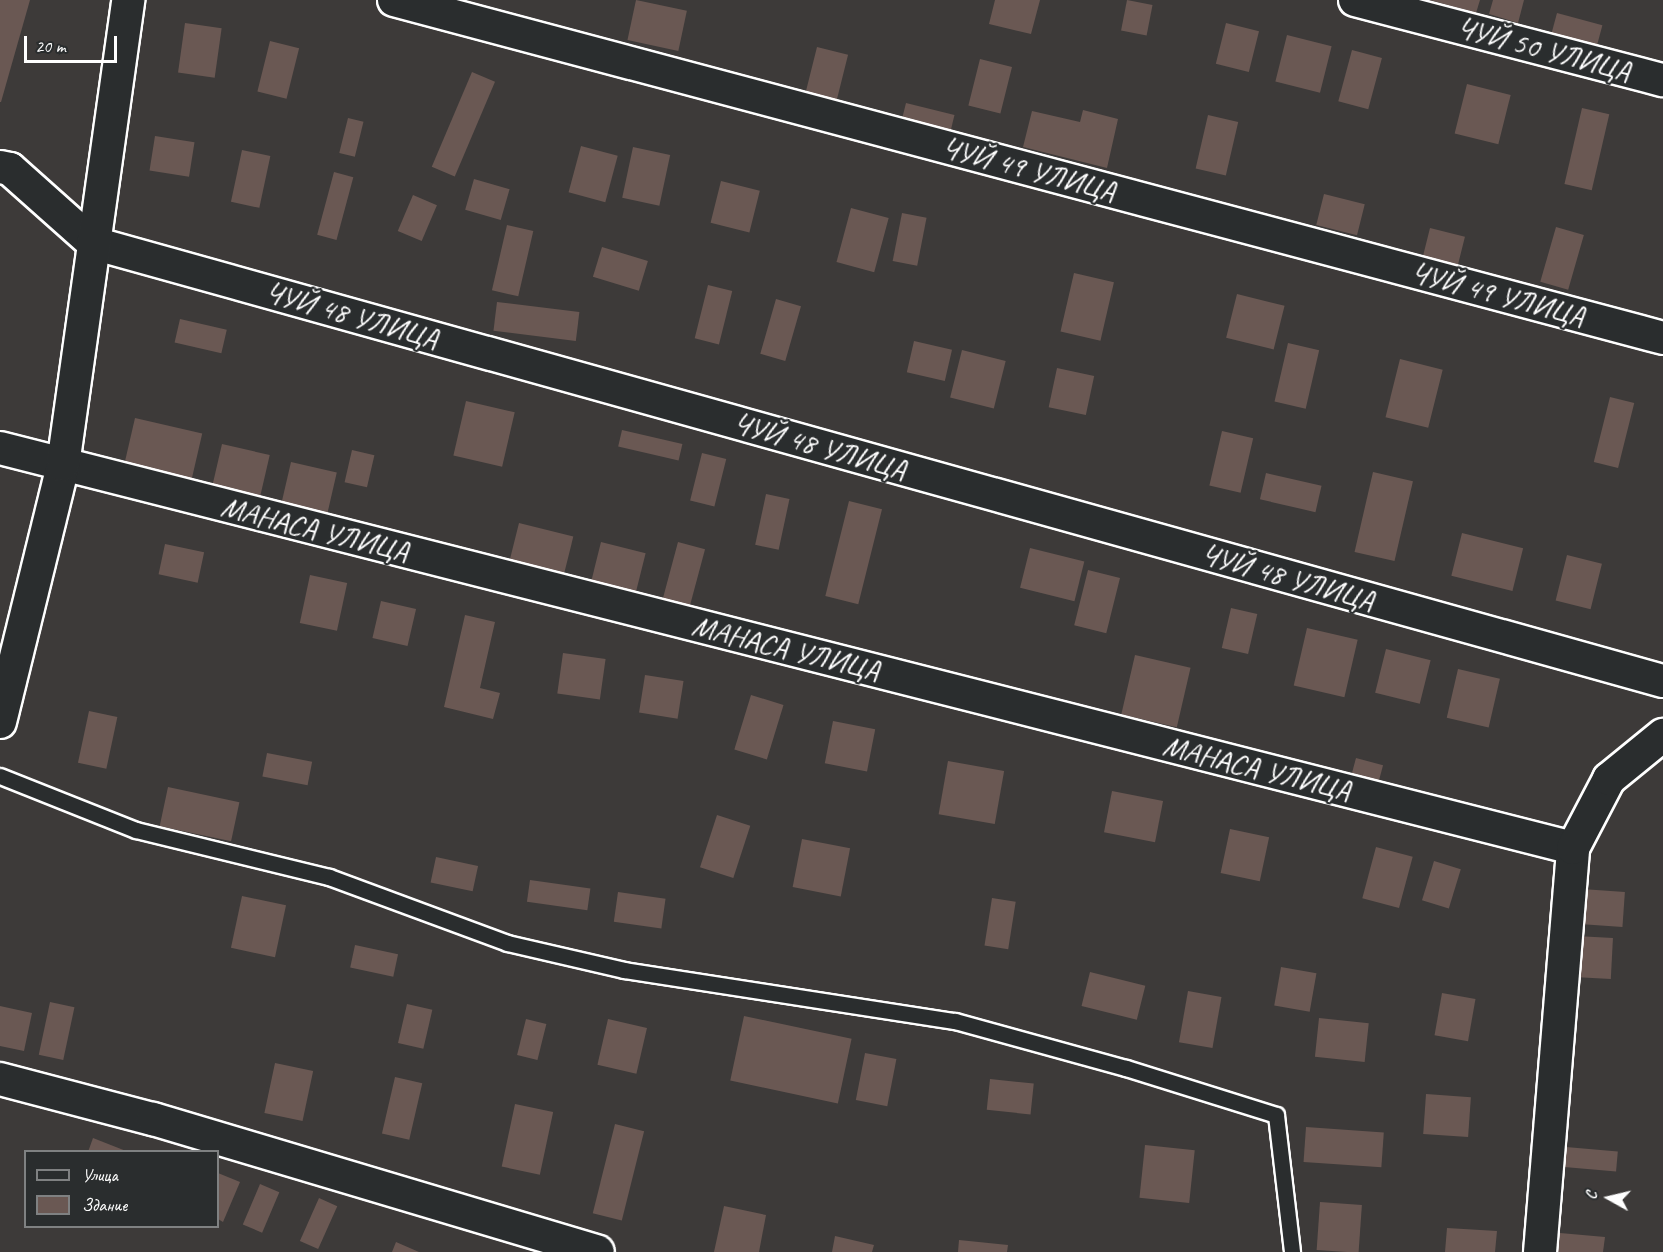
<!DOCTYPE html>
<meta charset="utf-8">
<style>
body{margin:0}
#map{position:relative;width:1663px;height:1252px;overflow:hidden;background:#3d3a39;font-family:Caveat,sans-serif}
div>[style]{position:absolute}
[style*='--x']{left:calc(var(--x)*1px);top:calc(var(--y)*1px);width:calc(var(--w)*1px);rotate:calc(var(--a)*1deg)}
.building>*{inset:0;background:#6a5853;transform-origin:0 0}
.roads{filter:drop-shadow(2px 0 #fff) drop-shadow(-2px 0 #fff) drop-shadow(0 2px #fff) drop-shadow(0 -2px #fff)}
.lane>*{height:15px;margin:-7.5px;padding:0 7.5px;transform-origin:7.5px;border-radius:7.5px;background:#2a2d2e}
.street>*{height:32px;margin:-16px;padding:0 16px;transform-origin:16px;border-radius:16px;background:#2a2d2e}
span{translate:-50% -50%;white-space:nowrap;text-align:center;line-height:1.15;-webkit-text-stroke:4.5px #2a2d2e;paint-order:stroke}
.street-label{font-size:30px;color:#fff}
.legend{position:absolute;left:24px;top:1150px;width:195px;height:78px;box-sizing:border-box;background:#2a2d2e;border:2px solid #7f8182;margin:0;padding:8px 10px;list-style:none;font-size:18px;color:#fff}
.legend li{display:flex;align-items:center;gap:12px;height:30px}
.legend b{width:30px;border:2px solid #7f8182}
.north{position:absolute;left:1579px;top:1168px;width:60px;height:60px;-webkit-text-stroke:4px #2a2d2e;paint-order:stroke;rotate:278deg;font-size:16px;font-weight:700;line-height:24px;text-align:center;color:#fff}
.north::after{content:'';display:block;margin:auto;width:21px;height:27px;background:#fff;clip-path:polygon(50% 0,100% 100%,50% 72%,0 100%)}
.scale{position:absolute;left:24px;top:36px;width:93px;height:27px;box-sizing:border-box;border:3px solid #fff;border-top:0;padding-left:8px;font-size:18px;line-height:21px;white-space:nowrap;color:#fff;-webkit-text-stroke:4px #2a2d2e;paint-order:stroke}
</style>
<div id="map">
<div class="building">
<i style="clip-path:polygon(0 0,30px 0,1px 102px,0 102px)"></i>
<i style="left:636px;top:0;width:52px;height:41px;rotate:12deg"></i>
<i style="clip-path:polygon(995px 0,1040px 0,1031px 34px,989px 24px)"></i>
<i style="left:1127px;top:0;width:26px;height:31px;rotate:11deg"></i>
<i style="clip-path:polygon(1430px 0,1480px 0,1476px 13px)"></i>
<i style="clip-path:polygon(1493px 0,1524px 0,1518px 23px,1489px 14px)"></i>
<i style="left:1557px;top:13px;width:47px;height:21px;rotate:15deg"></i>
<i style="left:185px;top:23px;width:37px;height:50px;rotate:8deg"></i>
<i style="left:1226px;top:23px;width:34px;height:42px;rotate:14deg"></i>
<i style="left:1287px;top:35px;width:46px;height:48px;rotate:14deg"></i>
<i style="left:270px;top:41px;width:30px;height:52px;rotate:14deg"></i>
<i style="left:817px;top:47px;width:32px;height:47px;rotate:14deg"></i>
<i style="left:1352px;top:50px;width:31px;height:53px;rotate:15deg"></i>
<i style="left:980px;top:59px;width:33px;height:48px;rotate:14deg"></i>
<i style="left:472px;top:72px;width:25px;height:103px;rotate:23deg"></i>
<i style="left:1467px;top:84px;width:45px;height:51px;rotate:14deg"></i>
<i style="left:906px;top:103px;width:50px;height:21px;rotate:14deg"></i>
<i style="left:1582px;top:108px;width:28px;height:78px;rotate:13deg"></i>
<i style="clip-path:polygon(1083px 110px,1118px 119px,1107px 168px,1023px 147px,1032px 111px,1080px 122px)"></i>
<i style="left:1208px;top:115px;width:31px;height:55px;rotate:13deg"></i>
<i style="left:348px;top:118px;width:16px;height:36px;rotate:14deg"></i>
<i style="left:155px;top:136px;width:40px;height:35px;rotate:9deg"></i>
<i style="left:581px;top:146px;width:38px;height:48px;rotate:15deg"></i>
<i style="left:633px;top:147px;width:38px;height:52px;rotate:12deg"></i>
<i style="left:242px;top:150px;width:29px;height:53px;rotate:12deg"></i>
<i style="left:334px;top:172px;width:20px;height:65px;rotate:15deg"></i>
<i style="left:474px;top:179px;width:37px;height:32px;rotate:16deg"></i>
<i style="left:721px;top:181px;width:40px;height:43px;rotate:14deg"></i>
<i style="left:1324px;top:194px;width:42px;height:32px;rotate:14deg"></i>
<i style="left:413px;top:195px;width:26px;height:39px;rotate:23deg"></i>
<i style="left:851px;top:208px;width:39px;height:56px;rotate:15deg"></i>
<i style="left:902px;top:213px;width:25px;height:49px;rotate:11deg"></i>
<i style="left:507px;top:225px;width:27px;height:67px;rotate:13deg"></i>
<i style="left:1556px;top:227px;width:29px;height:57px;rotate:16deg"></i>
<i style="left:1430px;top:228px;width:36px;height:29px;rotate:14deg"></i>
<i style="left:602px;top:247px;width:48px;height:31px;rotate:17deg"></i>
<i style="left:1074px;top:273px;width:41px;height:60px;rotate:13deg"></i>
<i style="left:708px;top:285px;width:25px;height:55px;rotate:14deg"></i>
<i style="left:1237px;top:294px;width:49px;height:45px;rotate:14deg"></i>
<i style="left:776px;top:299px;width:26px;height:57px;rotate:16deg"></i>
<i style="left:497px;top:302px;width:83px;height:29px;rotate:7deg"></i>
<i style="left:180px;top:319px;width:48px;height:24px;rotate:13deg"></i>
<i style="left:914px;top:341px;width:39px;height:32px;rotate:13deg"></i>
<i style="left:1288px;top:343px;width:32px;height:60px;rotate:13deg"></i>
<i style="left:962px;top:350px;width:45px;height:49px;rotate:14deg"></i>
<i style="left:1400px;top:359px;width:44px;height:60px;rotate:14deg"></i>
<i style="left:1057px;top:368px;width:38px;height:40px;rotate:12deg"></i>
<i style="left:1610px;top:397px;width:25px;height:67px;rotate:14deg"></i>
<i style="left:466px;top:401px;width:50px;height:56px;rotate:13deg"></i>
<i style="left:135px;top:418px;width:69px;height:49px;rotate:13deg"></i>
<i style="left:622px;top:430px;width:62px;height:17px;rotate:13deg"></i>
<i style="left:1222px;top:431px;width:32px;height:56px;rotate:13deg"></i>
<i style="left:222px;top:444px;width:49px;height:45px;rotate:13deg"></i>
<i style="left:352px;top:450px;width:23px;height:33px;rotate:13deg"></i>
<i style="left:702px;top:453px;width:25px;height:49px;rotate:14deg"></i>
<i style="left:291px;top:462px;width:47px;height:44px;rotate:13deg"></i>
<i style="left:1373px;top:472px;width:41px;height:82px;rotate:13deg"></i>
<i style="left:1266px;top:473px;width:57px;height:27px;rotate:13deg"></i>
<i style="left:766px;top:494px;width:24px;height:52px;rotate:12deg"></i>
<i style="left:849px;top:501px;width:34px;height:98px;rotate:14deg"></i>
<i style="left:519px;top:523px;width:56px;height:46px;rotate:14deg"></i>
<i style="left:1462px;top:533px;width:63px;height:44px;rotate:14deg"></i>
<i style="left:601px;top:542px;width:46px;height:45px;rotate:14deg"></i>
<i style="left:678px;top:542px;width:28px;height:59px;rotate:15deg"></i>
<i style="left:165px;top:544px;width:40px;height:31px;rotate:12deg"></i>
<i style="left:1030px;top:548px;width:56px;height:41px;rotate:14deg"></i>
<i style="left:1567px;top:555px;width:36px;height:47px;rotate:14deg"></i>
<i style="left:1088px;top:570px;width:33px;height:57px;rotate:14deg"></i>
<i style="left:310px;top:575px;width:38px;height:49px;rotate:12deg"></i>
<i style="left:381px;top:601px;width:36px;height:38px;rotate:13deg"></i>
<i style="left:1231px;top:608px;width:27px;height:41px;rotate:13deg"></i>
<i style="clip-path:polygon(465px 615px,495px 622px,480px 688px,500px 693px,493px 719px,444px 707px)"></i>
<i style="left:1307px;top:628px;width:52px;height:59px;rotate:13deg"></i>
<i style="left:1386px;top:649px;width:46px;height:45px;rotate:14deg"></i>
<i style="left:563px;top:653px;width:43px;height:41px;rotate:8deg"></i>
<i style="left:1135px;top:655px;width:57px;height:61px;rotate:13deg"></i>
<i style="left:1458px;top:669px;width:43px;height:50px;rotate:13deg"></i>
<i style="left:645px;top:675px;width:39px;height:38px;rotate:9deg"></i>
<i style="left:751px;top:695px;width:34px;height:57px;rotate:17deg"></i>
<i style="left:89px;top:711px;width:29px;height:53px;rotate:12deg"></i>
<i style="left:833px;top:721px;width:43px;height:43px;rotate:11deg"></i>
<i style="left:267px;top:753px;width:46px;height:24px;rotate:11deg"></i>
<i style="left:1356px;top:758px;width:28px;height:24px;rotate:15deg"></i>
<i style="left:948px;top:761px;width:57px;height:54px;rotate:10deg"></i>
<i style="left:168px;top:787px;width:73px;height:40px;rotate:12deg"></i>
<i style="left:1112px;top:791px;width:52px;height:42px;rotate:11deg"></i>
<i style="left:717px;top:815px;width:35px;height:55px;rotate:18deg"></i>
<i style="left:1230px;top:829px;width:40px;height:45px;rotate:12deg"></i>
<i style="left:802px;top:839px;width:49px;height:49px;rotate:11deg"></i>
<i style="left:1376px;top:847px;width:38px;height:53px;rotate:15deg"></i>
<i style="left:436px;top:857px;width:43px;height:26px;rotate:12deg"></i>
<i style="left:1434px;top:861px;width:28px;height:41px;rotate:17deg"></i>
<i style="left:530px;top:880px;width:61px;height:22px;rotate:8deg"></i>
<i style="left:1582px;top:889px;width:43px;height:35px;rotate:4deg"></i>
<i style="left:618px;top:892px;width:48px;height:30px;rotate:8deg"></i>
<i style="left:242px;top:896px;width:45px;height:53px;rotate:12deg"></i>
<i style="left:992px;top:898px;width:24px;height:48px;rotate:9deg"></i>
<i style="left:1576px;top:936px;width:37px;height:41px;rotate:3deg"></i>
<i style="left:355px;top:945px;width:44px;height:23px;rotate:12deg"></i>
<i style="left:1281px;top:967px;width:36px;height:39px;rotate:10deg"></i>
<i style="left:1090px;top:972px;width:57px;height:35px;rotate:14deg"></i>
<i style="left:1188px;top:991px;width:34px;height:52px;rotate:10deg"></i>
<i style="left:1442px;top:993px;width:34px;height:43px;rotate:10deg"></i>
<i style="left:50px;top:1002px;width:25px;height:54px;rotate:12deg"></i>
<i style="left:407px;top:1004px;width:26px;height:40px;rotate:13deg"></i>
<i style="clip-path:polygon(0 1006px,32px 1013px,24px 1051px,0 1046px)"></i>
<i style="left:744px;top:1016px;width:110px;height:66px;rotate:12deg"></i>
<i style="left:1319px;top:1018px;width:50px;height:39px;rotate:6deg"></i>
<i style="left:526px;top:1019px;width:21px;height:37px;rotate:14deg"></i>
<i style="left:608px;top:1019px;width:40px;height:47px;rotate:13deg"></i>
<i style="left:865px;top:1053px;width:32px;height:48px;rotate:11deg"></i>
<i style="left:275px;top:1063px;width:39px;height:51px;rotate:12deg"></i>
<i style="left:395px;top:1077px;width:28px;height:58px;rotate:13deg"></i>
<i style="left:990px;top:1079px;width:44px;height:31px;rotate:6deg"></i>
<i style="left:1426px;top:1094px;width:45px;height:40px;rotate:4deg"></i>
<i style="left:515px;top:1104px;width:39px;height:64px;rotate:12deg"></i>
<i style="left:615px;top:1124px;width:30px;height:92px;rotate:14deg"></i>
<i style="left:1306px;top:1127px;width:78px;height:35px;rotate:4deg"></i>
<i style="clip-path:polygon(93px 1138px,126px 1151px,126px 1152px,88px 1152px)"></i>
<i style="left:1145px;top:1145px;width:50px;height:53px;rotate:6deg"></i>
<i style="left:1566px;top:1147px;width:52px;height:20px;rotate:5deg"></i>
<i style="clip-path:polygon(218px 1173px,240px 1182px,223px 1222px,218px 1219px)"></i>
<i style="left:260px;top:1184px;width:21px;height:44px;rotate:23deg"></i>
<i style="left:319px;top:1198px;width:20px;height:47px;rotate:24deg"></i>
<i style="left:1320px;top:1202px;width:42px;height:48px;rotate:4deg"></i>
<i style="clip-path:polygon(724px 1206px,766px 1215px,759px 1252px,714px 1252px)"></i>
<i style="clip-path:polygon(1447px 1228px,1497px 1231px,1495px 1252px,1445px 1252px)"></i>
<i style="clip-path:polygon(1560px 1233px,1605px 1237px,1603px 1252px,1558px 1252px)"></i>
<i style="clip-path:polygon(835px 1236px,874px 1245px,872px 1252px,832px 1252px)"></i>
<i style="clip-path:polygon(959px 1240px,1008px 1245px,1007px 1252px,958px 1252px)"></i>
<i style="clip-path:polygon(396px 1242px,419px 1252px,392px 1252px)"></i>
</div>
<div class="roads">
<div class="lane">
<i style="--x:0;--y:776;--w:146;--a:21.7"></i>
<i style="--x:136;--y:830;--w:199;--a:13.7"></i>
<i style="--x:329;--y:877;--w:190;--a:20.3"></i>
<i style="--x:507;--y:943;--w:120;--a:13"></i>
<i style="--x:624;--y:970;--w:335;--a:8.8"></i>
<i style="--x:955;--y:1021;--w:177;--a:15.4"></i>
<i style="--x:1126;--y:1068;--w:157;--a:17.4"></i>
<i style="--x:1276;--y:1115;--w:138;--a:83.3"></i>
</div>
<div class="street">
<i style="--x:394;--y:0;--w:1313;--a:14.91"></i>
<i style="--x:1355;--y:0;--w:318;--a:14.6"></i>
<i style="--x:0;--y:167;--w:10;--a:11"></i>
<i style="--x:10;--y:169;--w:111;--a:41.7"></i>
<i style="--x:93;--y:243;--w:1630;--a:15.59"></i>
<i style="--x:0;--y:448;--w:1623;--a:14.27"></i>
<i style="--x:0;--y:722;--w:265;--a:-76.2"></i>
<i style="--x:63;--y:465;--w:470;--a:-82"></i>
<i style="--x:0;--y:1079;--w:158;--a:14.7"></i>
<i style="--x:153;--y:1119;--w:464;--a:16.6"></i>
<i style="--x:1540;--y:1252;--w:405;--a:-85.3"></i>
<i style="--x:1573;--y:848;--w:78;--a:-62.4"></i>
<i style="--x:1609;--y:779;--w:70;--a:-39.2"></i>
</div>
</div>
<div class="street-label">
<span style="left:1544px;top:49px;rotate:15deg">ЧУЙ 50 УЛИЦА</span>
<span style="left:1029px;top:169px;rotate:15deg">ЧУЙ 49 УЛИЦА</span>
<span style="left:1498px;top:294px;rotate:15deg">ЧУЙ 49 УЛИЦА</span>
<span style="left:352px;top:315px;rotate:16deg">ЧУЙ 48 УЛИЦА</span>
<span style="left:820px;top:446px;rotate:16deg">ЧУЙ 48 УЛИЦА</span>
<span style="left:315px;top:529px;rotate:14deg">МАНАСА УЛИЦА</span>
<span style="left:1288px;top:577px;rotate:16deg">ЧУЙ 48 УЛИЦА</span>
<span style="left:786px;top:648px;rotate:14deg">МАНАСА УЛИЦА</span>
<span style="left:1257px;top:768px;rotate:14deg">МАНАСА УЛИЦА</span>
</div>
<ul class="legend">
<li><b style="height:8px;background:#2a2d2e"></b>Улица</li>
<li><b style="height:16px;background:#6a5853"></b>Здание</li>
</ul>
<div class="north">С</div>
<div class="scale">20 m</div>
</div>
